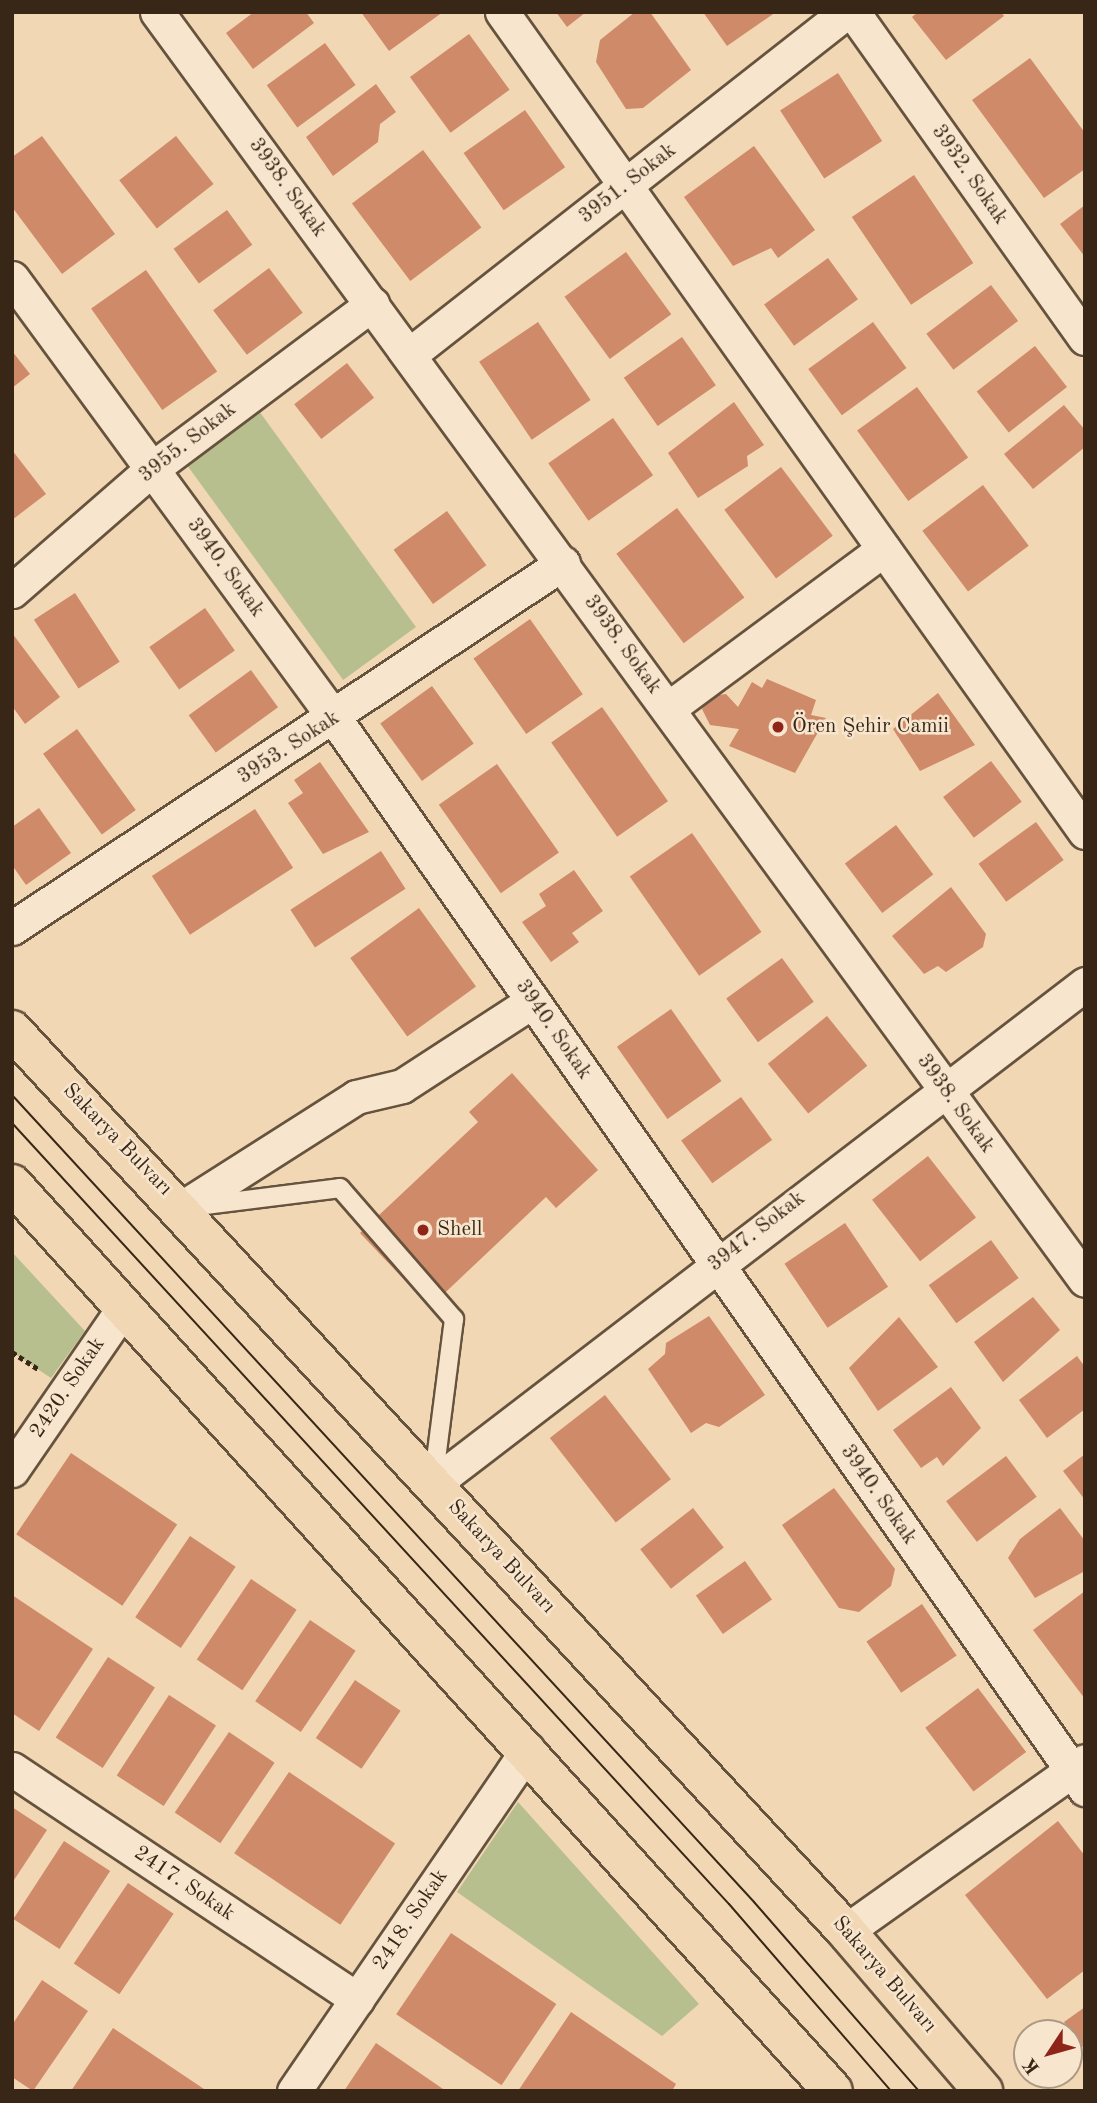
<!DOCTYPE html>
<meta charset="utf-8">
<style>
body{margin:0}
#map{position:relative;width:1097px;height:2103px;overflow:hidden;background:#f2d7b4;font-family:"Old Standard TT",serif}
div>[style]{position:absolute}
[style*='--x']{left:calc(var(--x)*1px);top:calc(var(--y)*1px);width:calc(var(--w)*1px);rotate:calc(var(--a)*1deg)}
.green>*{inset:0;background:#b7bf8f;transform-origin:0 0}
.building>*{inset:0;background:#cf8a69;transform-origin:0 0}
.path>*{height:4.5px;margin-top:-2.25px;transform-origin:0;background:repeating-linear-gradient(90deg,#382716 0 5px,transparent 0 8.5px)}
.roads{filter:drop-shadow(2px 0 #66533e) drop-shadow(-2px 0 #66533e) drop-shadow(0 2px #66533e) drop-shadow(0 -2px #66533e)}
.lane>*{height:18px;margin:-9px;padding:0 9px;transform-origin:9px;border-radius:9px;background:#f7e5ce}
.street>*{height:33px;margin:-16.5px;padding:0 16.5px;transform-origin:16.5px;border-radius:16.5px;background:#f7e5ce}
.primary>*{height:38px;margin:-19px;padding:0 19px;transform-origin:19px;border-radius:19px;background:#f2d7b4}
.tram>*{height:2px;margin:-1px;padding:0 1px;transform-origin:1px;border-radius:1px;background:#382716}
.dots>*{width:19px;height:19px;translate:-50% -50%;box-sizing:border-box;border:4px solid #f7e5ce;border-radius:50%}
span{translate:-50% -50%;white-space:nowrap;text-align:center;line-height:1.15;-webkit-text-stroke:5px #f7e5ce;paint-order:stroke}
.street-label{font-size:21px;color:#382716}
.poi-label{font-size:21px;color:#382716}
.left{translate:0 -50%;text-align:left}
.frame{position:absolute;inset:0;border:14px solid #382716;pointer-events:none}
.north{position:absolute;left:1013px;top:2019px;width:70px;height:70px;box-sizing:border-box;background:#f7e5ce;border:2px solid #ab9984;border-radius:50%;rotate:234deg;font-size:19px;font-weight:700;line-height:28px;text-align:center;color:#382716}
.north::after{content:'';display:block;margin:auto;width:24px;height:32px;background:#8f2418;clip-path:polygon(50% 0,100% 100%,50% 72%,0 100%)}
</style>
<div id="map">
<div class="green">
<i style="left:259px;top:411px;width:267px;height:90px;rotate:54deg"></i>
<i style="clip-path:polygon(12px 1252px,85px 1331px,51px 1378px,12px 1352px)"></i>
<i style="clip-path:polygon(518px 1802px,699px 2004px,662px 2036px,457px 1892px)"></i>
</div>
<div class="building">
<i style="clip-path:polygon(254px 12px,306px 12px,314px 23px,253px 69px,226px 33px)"></i>
<i style="clip-path:polygon(361px 12px,443px 12px,389px 51px)"></i>
<i style="clip-path:polygon(556px 12px,586px 12px,567px 27px)"></i>
<i style="clip-path:polygon(635px 12px,650px 12px,691px 70px,643px 108px,626px 109px,596px 62px,600px 40px)"></i>
<i style="clip-path:polygon(703px 12px,776px 12px,727px 46px)"></i>
<i style="clip-path:polygon(918px 12px,1001px 12px,1004px 16px,946px 60px,912px 17px)"></i>
<i style="left:469px;top:34px;width:69px;height:73px;rotate:54deg"></i>
<i style="left:325px;top:43px;width:52px;height:72px;rotate:54deg"></i>
<i style="clip-path:polygon(1030px 58px,1085px 133px,1085px 169px,1044px 198px,972px 100px)"></i>
<i style="left:838px;top:73px;width:81px;height:69px;rotate:57deg"></i>
<i style="clip-path:polygon(376px 84px,396px 112px,380px 124px,378px 142px,333px 176px,306px 137px)"></i>
<i style="left:525px;top:110px;width:70px;height:75px;rotate:55deg"></i>
<i style="clip-path:polygon(42px 136px,115px 234px,62px 274px,12px 207px,12px 157px)"></i>
<i style="left:176px;top:136px;width:61px;height:72px;rotate:52deg"></i>
<i style="clip-path:polygon(754px 146px,815px 230px,778px 258px,771px 248px,733px 266px,684px 197px)"></i>
<i style="left:423px;top:150px;width:97px;height:89px;rotate:53deg"></i>
<i style="left:914px;top:175px;width:106px;height:75px;rotate:56deg"></i>
<i style="clip-path:polygon(1085px 205px,1085px 257px,1060px 224px)"></i>
<i style="left:227px;top:210px;width:43px;height:66px;rotate:54deg"></i>
<i style="left:626px;top:252px;width:77px;height:76px;rotate:54deg"></i>
<i style="left:828px;top:258px;width:51px;height:79px;rotate:54deg"></i>
<i style="left:269px;top:268px;width:56px;height:70px;rotate:53deg"></i>
<i style="left:146px;top:270px;width:124px;height:67px;rotate:55deg"></i>
<i style="left:991px;top:285px;width:45px;height:81px;rotate:53deg"></i>
<i style="left:538px;top:322px;width:94px;height:71px;rotate:56deg"></i>
<i style="left:873px;top:322px;width:57px;height:80px;rotate:54deg"></i>
<i style="left:682px;top:337px;width:59px;height:71px;rotate:55deg"></i>
<i style="left:1035px;top:346px;width:52px;height:74px;rotate:52deg"></i>
<i style="clip-path:polygon(12px 351px,30px 374px,12px 388px)"></i>
<i style="left:347px;top:363px;width:44px;height:67px;rotate:52deg"></i>
<i style="left:917px;top:387px;width:87px;height:74px;rotate:54deg"></i>
<i style="clip-path:polygon(734px 402px,764px 445px,747px 456px,748px 466px,698px 498px,668px 453px)"></i>
<i style="clip-path:polygon(1064px 405px,1085px 430px,1085px 447px,1033px 489px,1004px 454px)"></i>
<i style="left:613px;top:418px;width:70px;height:79px;rotate:55deg"></i>
<i style="clip-path:polygon(12px 450px,46px 494px,12px 520px)"></i>
<i style="left:781px;top:467px;width:86px;height:71px;rotate:53deg"></i>
<i style="left:983px;top:485px;width:76px;height:76px;rotate:53deg"></i>
<i style="left:677px;top:508px;width:112px;height:76px;rotate:53deg"></i>
<i style="left:447px;top:511px;width:67px;height:66px;rotate:54deg"></i>
<i style="left:75px;top:593px;width:82px;height:49px;rotate:57deg"></i>
<i style="left:205px;top:608px;width:52px;height:68px;rotate:55deg"></i>
<i style="left:530px;top:619px;width:92px;height:69px;rotate:55deg"></i>
<i style="clip-path:polygon(12px 633px,60px 697px,25px 724px,12px 706px)"></i>
<i style="left:251px;top:670px;width:46px;height:77px;rotate:54deg"></i>
<i style="clip-path:polygon(767px 679px,816px 700px,811px 715px,826px 718px,795px 773px,729px 746px,739px 729px,710px 725px,702px 709px,711px 696px,726px 694px,738px 707px,752px 682px,762px 688px)"></i>
<i style="left:432px;top:686px;width:71px;height:64px;rotate:54deg"></i>
<i style="clip-path:polygon(938px 693px,975px 745px,920px 771px,893px 729px)"></i>
<i style="left:602px;top:707px;width:115px;height:62px;rotate:55deg"></i>
<i style="left:77px;top:729px;width:100px;height:42px;rotate:54deg"></i>
<i style="left:991px;top:761px;width:51px;height:60px;rotate:53deg"></i>
<i style="clip-path:polygon(320px 762px,369px 832px,323px 854px,288px 803px,303px 793px,294px 780px)"></i>
<i style="left:497px;top:764px;width:108px;height:71px;rotate:55deg"></i>
<i style="clip-path:polygon(39px 808px,71px 853px,26px 885px,12px 865px,12px 827px)"></i>
<i style="left:255px;top:809px;width:70px;height:123px;rotate:57deg"></i>
<i style="left:1036px;top:822px;width:47px;height:71px;rotate:54deg"></i>
<i style="left:896px;top:825px;width:62px;height:64px;rotate:53deg"></i>
<i style="left:692px;top:833px;width:121px;height:76px;rotate:55deg"></i>
<i style="left:381px;top:851px;width:45px;height:108px;rotate:57deg"></i>
<i style="clip-path:polygon(574px 870px,603px 911px,572px 933px,579px 942px,551px 962px,522px 922px,546px 906px,539px 894px)"></i>
<i style="clip-path:polygon(951px 887px,986px 934px,983px 947px,946px 972px,938px 966px,924px 974px,892px 936px)"></i>
<i style="left:419px;top:908px;width:97px;height:85px;rotate:54deg"></i>
<i style="left:782px;top:958px;width:54px;height:69px;rotate:54deg"></i>
<i style="left:671px;top:1009px;width:88px;height:66px;rotate:55deg"></i>
<i style="left:827px;top:1016px;width:64px;height:76px;rotate:51deg"></i>
<i style="clip-path:polygon(512px 1073px,598px 1170px,556px 1208px,546px 1197px,430px 1307px,360px 1233px,478px 1122px,469px 1112px)"></i>
<i style="left:741px;top:1097px;width:53px;height:74px;rotate:54deg"></i>
<i style="left:928px;top:1156px;width:78px;height:71px;rotate:52deg"></i>
<i style="left:845px;top:1223px;width:77px;height:73px;rotate:56deg"></i>
<i style="left:991px;top:1240px;width:47px;height:77px;rotate:54deg"></i>
<i style="clip-path:polygon(1033px 1297px,1060px 1330px,1003px 1382px,974px 1342px)"></i>
<i style="clip-path:polygon(709px 1316px,765px 1395px,719px 1427px,706px 1423px,691px 1433px,648px 1369px,665px 1354px,666px 1343px)"></i>
<i style="clip-path:polygon(899px 1317px,938px 1367px,878px 1411px,849px 1368px)"></i>
<i style="clip-path:polygon(1077px 1356px,1085px 1367px,1085px 1409px,1047px 1438px,1019px 1400px)"></i>
<i style="clip-path:polygon(951px 1387px,981px 1428px,943px 1466px,937px 1457px,921px 1468px,893px 1430px)"></i>
<i style="left:605px;top:1395px;width:107px;height:70px;rotate:52deg"></i>
<i style="left:71px;top:1453px;width:128px;height:98px;rotate:34deg"></i>
<i style="clip-path:polygon(1085px 1454px,1085px 1500px,1063px 1471px)"></i>
<i style="left:1006px;top:1456px;width:51px;height:75px;rotate:53deg"></i>
<i style="clip-path:polygon(834px 1488px,895px 1569px,891px 1586px,859px 1612px,839px 1608px,782px 1525px)"></i>
<i style="left:693px;top:1508px;width:50px;height:67px;rotate:52deg"></i>
<i style="clip-path:polygon(1060px 1508px,1085px 1541px,1085px 1571px,1035px 1598px,1008px 1558px,1020px 1539px)"></i>
<i style="left:190px;top:1536px;width:55px;height:98px;rotate:34deg"></i>
<i style="left:745px;top:1561px;width:47px;height:60px;rotate:55deg"></i>
<i style="left:251px;top:1579px;width:55px;height:97px;rotate:34deg"></i>
<i style="clip-path:polygon(1085px 1591px,1085px 1699px,1033px 1630px)"></i>
<i style="clip-path:polygon(12px 1595px,93px 1649px,39px 1731px,12px 1713px)"></i>
<i style="left:922px;top:1604px;width:62px;height:67px;rotate:56deg"></i>
<i style="left:310px;top:1620px;width:55px;height:98px;rotate:34deg"></i>
<i style="left:108px;top:1657px;width:56px;height:96px;rotate:33deg"></i>
<i style="left:355px;top:1680px;width:55px;height:70px;rotate:34deg"></i>
<i style="left:978px;top:1688px;width:80px;height:66px;rotate:53deg"></i>
<i style="left:169px;top:1695px;width:56px;height:96px;rotate:33deg"></i>
<i style="left:229px;top:1732px;width:55px;height:97px;rotate:34deg"></i>
<i style="left:289px;top:1772px;width:128px;height:98px;rotate:34deg"></i>
<i style="clip-path:polygon(12px 1807px,47px 1830px,12px 1883px)"></i>
<i style="clip-path:polygon(1058px 1821px,1085px 1856px,1085px 1970px,1047px 1999px,965px 1895px)"></i>
<i style="left:64px;top:1841px;width:55px;height:93px;rotate:33deg"></i>
<i style="left:128px;top:1883px;width:55px;height:97px;rotate:34deg"></i>
<i style="left:451px;top:1933px;width:127px;height:98px;rotate:34deg"></i>
<i style="clip-path:polygon(42px 1980px,88px 2011px,33px 2091px,12px 2077px,12px 2025px)"></i>
<i style="clip-path:polygon(1085px 2007px,1085px 2050px,1064px 2022px)"></i>
<i style="clip-path:polygon(571px 2012px,676px 2084px,672px 2091px,518px 2091px)"></i>
<i style="clip-path:polygon(113px 2028px,207px 2091px,71px 2091px)"></i>
<i style="clip-path:polygon(376px 2043px,446px 2091px,344px 2091px)"></i>
</div>
<div class="path">
<i style="--x:12;--y:1352;--w:31;--a:33"></i>
</div>
<div class="roads">
<div class="lane">
<i style="--x:198;--y:1206;--w:143;--a:-7.2"></i>
<i style="--x:340;--y:1188;--w:174;--a:49"></i>
<i style="--x:454;--y:1319;--w:166;--a:97.3"></i>
</div>
<div class="street">
<i style="--x:157;--y:12;--w:1571;--a:53.8"></i>
<i style="--x:502;--y:12;--w:1006;--a:54.59"></i>
<i style="--x:853;--y:12;--w:400;--a:54.6"></i>
<i style="--x:12;--y:278;--w:547;--a:53.78"></i>
<i style="--x:335;--y:719;--w:1307;--a:54.97"></i>
<i style="--x:409;--y:355;--w:556;--a:-38.13"></i>
<i style="--x:12;--y:591;--w:187;--a:-41.1"></i>
<i style="--x:153;--y:468;--w:274;--a:-36.8"></i>
<i style="--x:669;--y:708;--w:267;--a:-36.5"></i>
<i style="--x:12;--y:928;--w:661;--a:-33.52"></i>
<i style="--x:182;--y:1208;--w:206;--a:-32.5"></i>
<i style="--x:356;--y:1097;--w:47;--a:-13.4"></i>
<i style="--x:402;--y:1086;--w:156;--a:-33"></i>
<i style="--x:12;--y:1470;--w:198;--a:-55.5"></i>
<i style="--x:433;--y:1484;--w:822;--a:-37.48"></i>
<i style="--x:12;--y:1769;--w:415;--a:33.7"></i>
<i style="--x:846;--y:1931;--w:293;--a:-35.4"></i>
<i style="--x:294;--y:2091;--w:414;--a:-55.6"></i>
</div>
<div class="primary">
<i style="--x:12;--y:1030;--w:1228;--a:47.21"></i>
<i style="--x:846;--y:1931;--w:211;--a:49.4"></i>
<i style="--x:12;--y:1184;--w:1223;--a:47.85"></i>
</div>
</div>
<div class="tram">
<i style="--x:12;--y:1095;--w:1096;--a:47.4"></i>
<i style="--x:754;--y:1902;--w:251;--a:48.9"></i>
<i style="--x:12;--y:1123;--w:1060;--a:47.45"></i>
<i style="--x:729;--y:1904;--w:247;--a:49.1"></i>
</div>
<div class="dots">
<i style="left:778px;top:727px;background:#8f2418"></i>
<i style="left:423px;top:1230px;background:#8f2418"></i>
</div>
<div class="street-label">
<span style="left:969px;top:175px;rotate:55deg">3932. Sokak</span>
<span style="left:628px;top:184px;rotate:-38deg">3951. Sokak</span>
<span style="left:287px;top:188px;rotate:54deg">3938. Sokak</span>
<span style="left:188px;top:443px;rotate:-38deg">3955. Sokak</span>
<span style="left:225px;top:568px;rotate:54deg">3940. Sokak</span>
<span style="left:622px;top:645px;rotate:54deg">3938. Sokak</span>
<span style="left:289px;top:748px;rotate:-33deg">3953. Sokak</span>
<span style="left:553px;top:1030px;rotate:55deg">3940. Sokak</span>
<span style="left:955px;top:1104px;rotate:54deg">3938. Sokak</span>
<span style="left:117px;top:1140px;rotate:46deg">Sakarya Bulvarı</span>
<span style="left:757px;top:1232px;rotate:-38deg">3947. Sokak</span>
<span style="left:68px;top:1388px;rotate:-56deg">2420. Sokak</span>
<span style="left:878px;top:1495px;rotate:55deg">3940. Sokak</span>
<span style="left:501px;top:1557px;rotate:47deg">Sakarya Bulvarı</span>
<span style="left:184px;top:1884px;rotate:34deg">2417. Sokak</span>
<span style="left:411px;top:1920px;rotate:-56deg">2418. Sokak</span>
<span style="left:884px;top:1975px;rotate:49deg">Sakarya Bulvarı</span>
</div>
<div class="poi-label">
<span class="left" style="left:792px;top:727px">Ören Şehir Camii</span>
<span class="left" style="left:437px;top:1230px">Shell</span>
</div>
<div class="frame"></div>
<div class="north">K</div>
</div>
